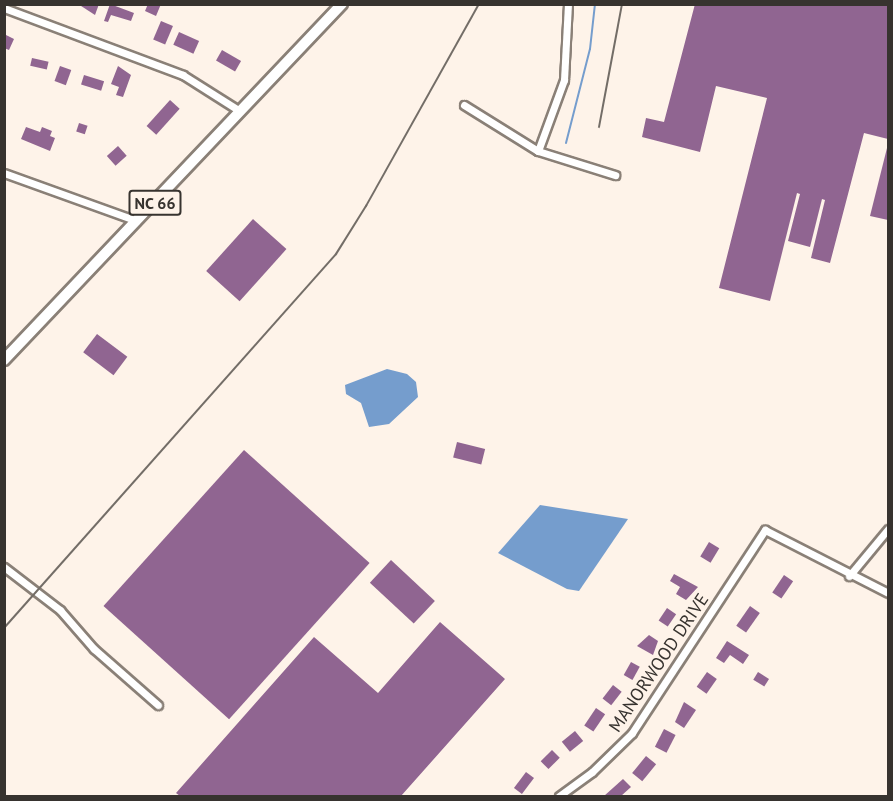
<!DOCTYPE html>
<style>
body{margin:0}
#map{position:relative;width:893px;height:801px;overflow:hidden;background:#fef3e9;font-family:"PT Sans",sans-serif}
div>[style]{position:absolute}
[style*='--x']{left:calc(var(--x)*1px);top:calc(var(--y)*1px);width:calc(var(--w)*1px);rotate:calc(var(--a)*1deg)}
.water>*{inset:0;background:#759dcd}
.stream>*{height:2px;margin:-1px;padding:0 1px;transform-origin:1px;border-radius:1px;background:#759dcd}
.building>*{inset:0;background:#906591;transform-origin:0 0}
.roads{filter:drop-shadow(2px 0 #8a8077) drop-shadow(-2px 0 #8a8077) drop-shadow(0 2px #8a8077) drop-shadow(0 -2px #8a8077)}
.street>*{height:7px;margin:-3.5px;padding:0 3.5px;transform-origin:3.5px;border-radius:3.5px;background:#fff}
.primary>*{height:10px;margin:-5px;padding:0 5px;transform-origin:5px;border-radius:5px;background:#fff}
.rail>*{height:2px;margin:-1px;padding:0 1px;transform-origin:1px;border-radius:1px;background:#736d67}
span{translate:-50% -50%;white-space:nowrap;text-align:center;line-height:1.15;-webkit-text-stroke:6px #fef3e9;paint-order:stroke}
.shield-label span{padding:2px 4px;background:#fef3e9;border:2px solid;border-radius:4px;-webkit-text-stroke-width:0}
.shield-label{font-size:16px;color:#37332f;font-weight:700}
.street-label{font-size:18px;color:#37332f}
.frame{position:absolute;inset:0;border:6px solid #37332f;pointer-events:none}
</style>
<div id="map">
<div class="water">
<i style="clip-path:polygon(387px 369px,407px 374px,416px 382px,418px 397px,389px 424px,369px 427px,361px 403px,346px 394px,345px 385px)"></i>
<i style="clip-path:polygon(540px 505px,628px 519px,579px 591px,567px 589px,498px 553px)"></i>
</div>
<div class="stream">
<i style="--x:566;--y:143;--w:97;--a:-75.7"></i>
<i style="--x:590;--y:49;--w:45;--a:-83.7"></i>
</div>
<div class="building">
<i style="clip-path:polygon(78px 4px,99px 4px,95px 15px)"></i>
<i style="clip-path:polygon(110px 4px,134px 13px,131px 21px,111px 15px,108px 22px,104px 21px)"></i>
<i style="clip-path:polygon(148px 4px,161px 4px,156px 16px,145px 11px)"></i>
<i style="clip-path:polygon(695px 4px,888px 4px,888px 139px,864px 133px,830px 263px,811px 258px,825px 200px,822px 199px,810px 247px,788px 241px,800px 194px,797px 193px,770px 301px,719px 288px,767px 98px,716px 86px,700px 152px,642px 137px,646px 118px,664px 122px)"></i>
<i style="left:161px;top:21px;width:13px;height:20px;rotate:23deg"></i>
<i style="left:179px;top:32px;width:22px;height:14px;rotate:24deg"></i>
<i style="clip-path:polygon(4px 34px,14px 39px,9px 50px,4px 48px)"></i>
<i style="left:222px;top:50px;width:22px;height:12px;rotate:30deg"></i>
<i style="left:32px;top:58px;width:17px;height:8px;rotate:13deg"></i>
<i style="left:60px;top:66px;width:12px;height:16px;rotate:20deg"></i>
<i style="clip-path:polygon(118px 66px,131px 75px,123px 97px,116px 95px,119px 87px,111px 84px)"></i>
<i style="left:84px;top:75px;width:21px;height:10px;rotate:17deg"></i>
<i style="left:170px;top:100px;width:13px;height:35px;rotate:42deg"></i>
<i style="left:79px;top:123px;width:9px;height:9px;rotate:18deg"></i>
<i style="clip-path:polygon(26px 127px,40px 132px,42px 127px,52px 131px,50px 136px,55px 138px,50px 151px,21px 139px)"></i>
<i style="clip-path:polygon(888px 144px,888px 220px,870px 216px)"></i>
<i style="left:118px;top:146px;width:13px;height:15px;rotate:48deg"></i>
<i style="left:253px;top:219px;width:45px;height:70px;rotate:42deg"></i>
<i style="left:97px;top:334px;width:38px;height:23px;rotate:37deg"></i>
<i style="left:457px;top:442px;width:29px;height:16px;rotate:14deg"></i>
<i style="left:244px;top:450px;width:169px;height:210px;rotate:42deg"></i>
<i style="left:709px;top:542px;width:12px;height:17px;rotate:31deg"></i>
<i style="left:391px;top:560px;width:60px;height:31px;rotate:43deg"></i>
<i style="clip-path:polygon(674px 574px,698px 587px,686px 600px,676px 594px,680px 587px,670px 581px)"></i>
<i style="left:784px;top:575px;width:11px;height:21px;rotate:34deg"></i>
<i style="left:750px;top:606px;width:12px;height:24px;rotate:35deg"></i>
<i style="left:667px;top:608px;width:11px;height:15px;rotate:34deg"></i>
<i style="clip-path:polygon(440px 622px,505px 679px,401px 796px,180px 796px,176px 793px,314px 637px,378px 693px)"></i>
<i style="clip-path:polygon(649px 635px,658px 641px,653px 655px,637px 646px)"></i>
<i style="clip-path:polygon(727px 641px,749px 655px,743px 664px,730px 655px,724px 663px,716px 658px)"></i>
<i style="left:631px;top:662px;width:10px;height:15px;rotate:29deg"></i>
<i style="left:707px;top:672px;width:12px;height:18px;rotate:35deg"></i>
<i style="left:758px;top:672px;width:13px;height:9px;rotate:32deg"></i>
<i style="left:613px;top:685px;width:11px;height:17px;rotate:38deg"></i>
<i style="clip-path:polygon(684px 702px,696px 710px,684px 728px,675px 722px)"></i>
<i style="left:596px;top:708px;width:11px;height:21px;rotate:34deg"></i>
<i style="left:664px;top:729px;width:13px;height:20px;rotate:27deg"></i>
<i style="left:575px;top:731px;width:13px;height:17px;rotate:51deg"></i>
<i style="left:552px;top:750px;width:11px;height:16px;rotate:45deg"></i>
<i style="left:646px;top:756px;width:13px;height:22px;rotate:39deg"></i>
<i style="left:526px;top:772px;width:10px;height:20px;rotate:37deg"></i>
<i style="clip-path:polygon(623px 779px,631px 787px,621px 796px,604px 796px)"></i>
</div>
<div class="roads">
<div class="street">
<i style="--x:4;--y:8;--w:191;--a:20.5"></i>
<i style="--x:183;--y:75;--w:67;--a:32.3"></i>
<i style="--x:464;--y:105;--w:87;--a:31.9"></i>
<i style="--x:538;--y:151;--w:81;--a:17.3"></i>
<i style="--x:538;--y:151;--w:76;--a:-69.9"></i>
<i style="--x:564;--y:80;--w:76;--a:-87"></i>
<i style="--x:4;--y:173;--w:141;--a:19.8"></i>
<i style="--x:4;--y:567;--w:71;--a:37.5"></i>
<i style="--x:60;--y:610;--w:52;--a:48.9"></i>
<i style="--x:94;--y:649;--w:85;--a:41.2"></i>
<i style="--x:849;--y:576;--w:61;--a:-50.3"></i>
<i style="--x:559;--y:796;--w:41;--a:-36"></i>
<i style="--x:592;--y:772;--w:56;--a:-44.3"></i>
<i style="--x:632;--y:733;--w:243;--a:-56.8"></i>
<i style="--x:765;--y:530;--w:138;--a:27.1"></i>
</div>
<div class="primary">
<i style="--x:4;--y:360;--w:491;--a:-46.5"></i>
</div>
</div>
<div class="rail">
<i style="--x:599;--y:127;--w:125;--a:-79.4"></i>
<i style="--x:4;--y:628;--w:500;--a:-48.4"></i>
<i style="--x:336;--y:254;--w:57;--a:-58"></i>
<i style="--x:366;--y:206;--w:231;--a:-60.8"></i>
</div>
<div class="shield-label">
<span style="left:155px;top:203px">NC 66</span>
</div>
<div class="street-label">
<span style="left:659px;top:663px;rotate:-56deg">MANORWOOD DRIVE</span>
</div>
<div class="frame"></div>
</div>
